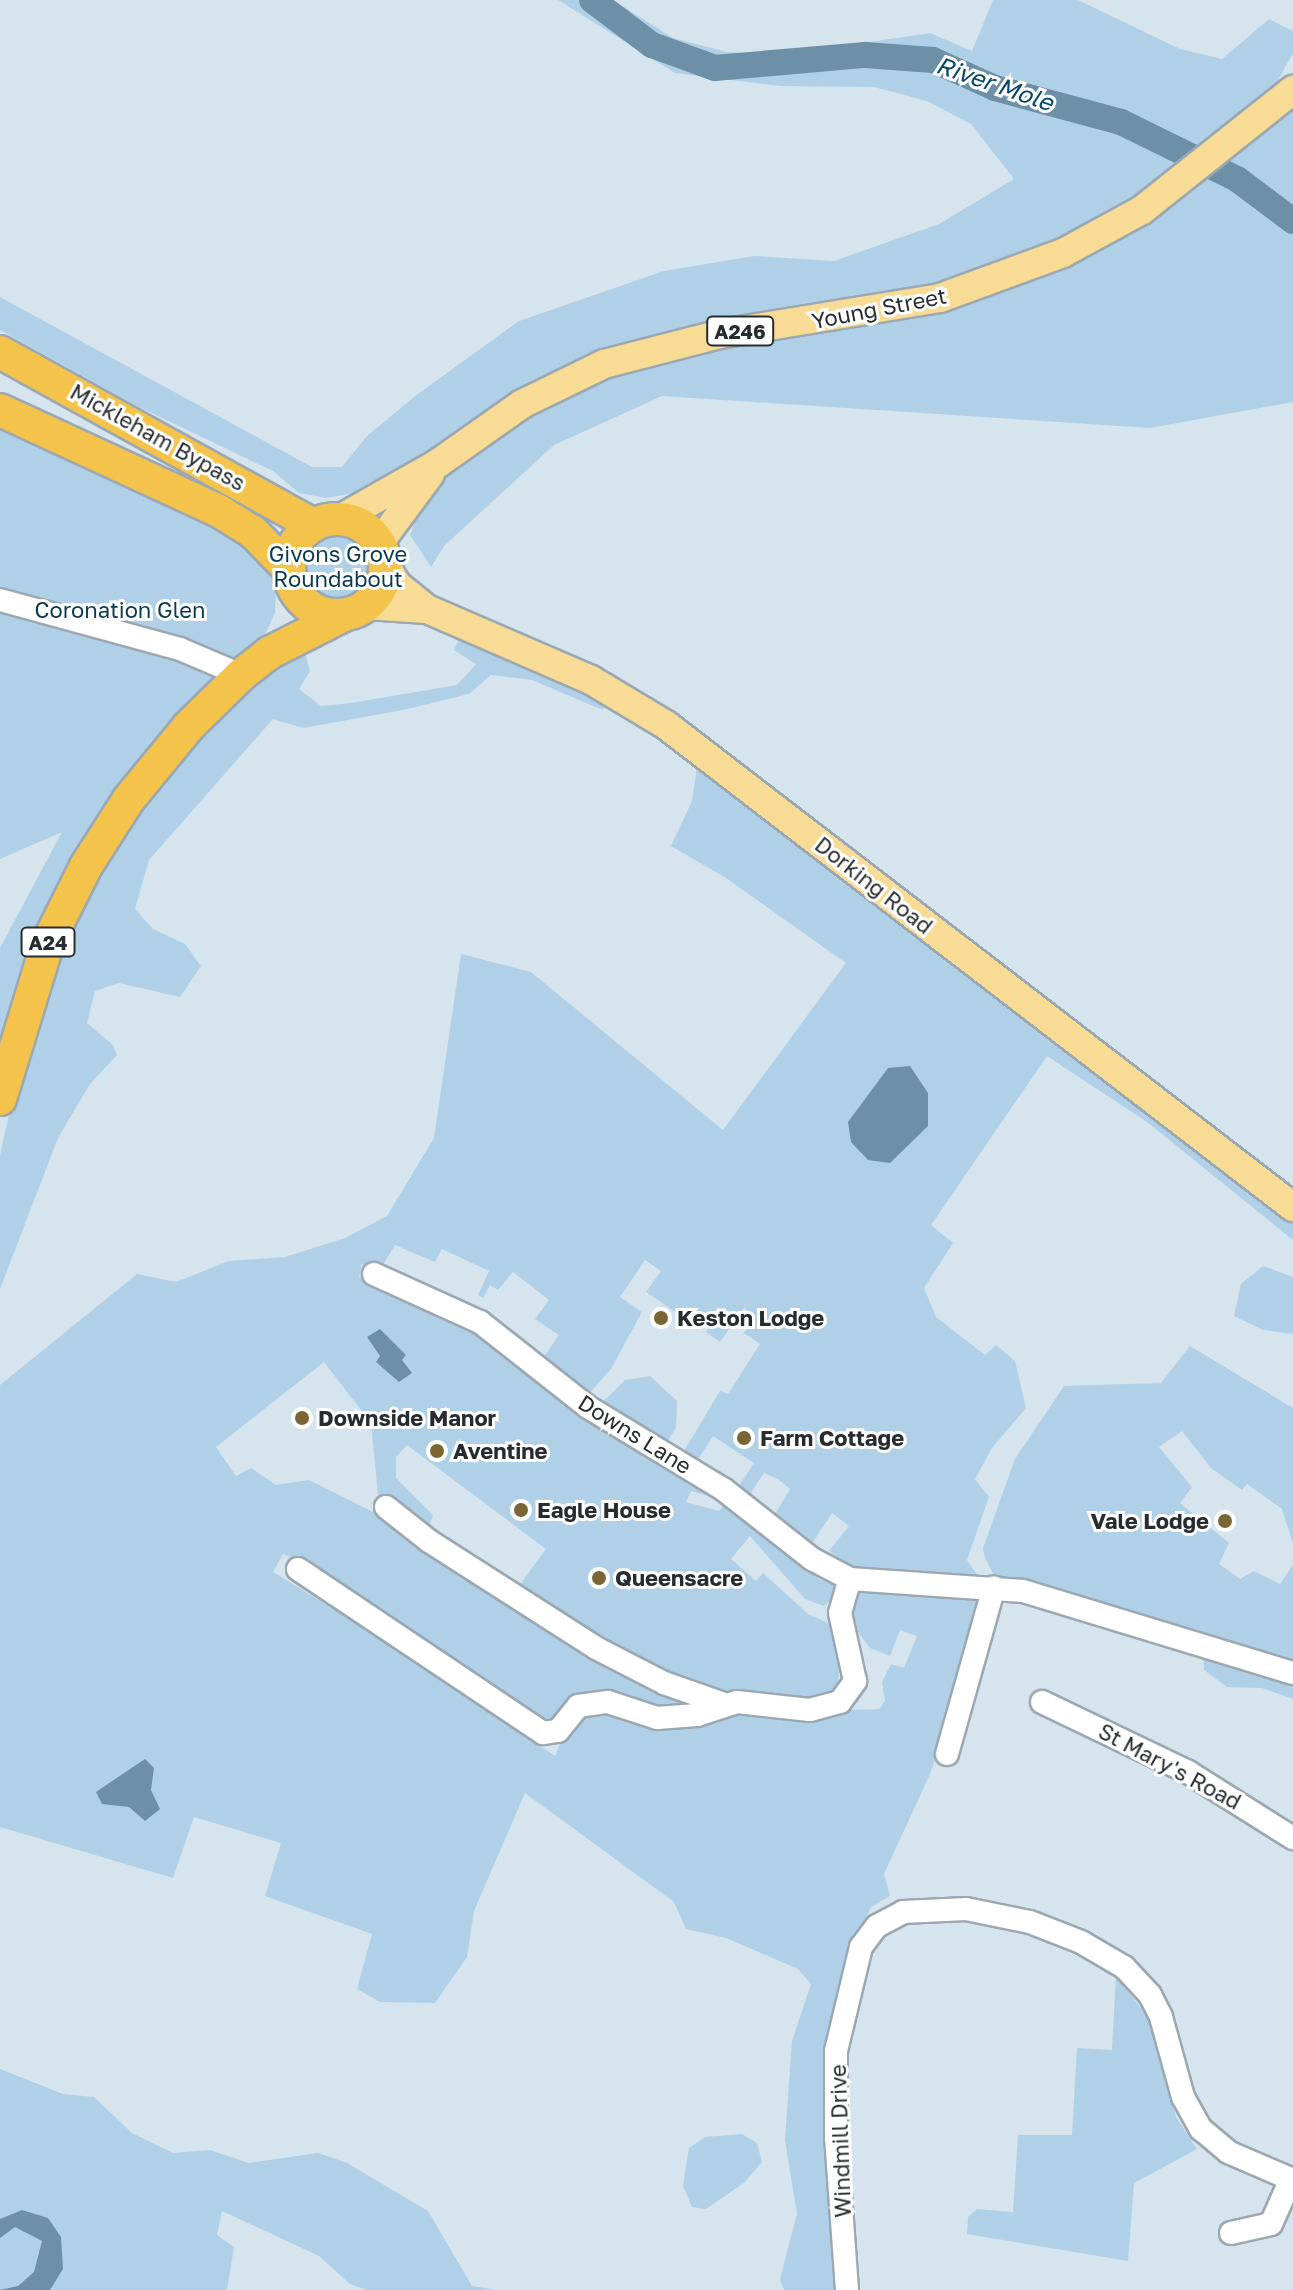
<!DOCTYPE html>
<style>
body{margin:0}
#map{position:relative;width:1293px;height:2290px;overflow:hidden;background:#d6e4ee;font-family:"Golos Text",sans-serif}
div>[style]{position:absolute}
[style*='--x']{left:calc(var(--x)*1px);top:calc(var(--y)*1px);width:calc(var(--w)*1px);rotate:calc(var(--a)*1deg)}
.green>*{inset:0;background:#b0d0e7}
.round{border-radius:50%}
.water>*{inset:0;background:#6e90a7}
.river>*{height:26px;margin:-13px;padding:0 13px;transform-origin:13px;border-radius:13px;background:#6e90a7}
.roads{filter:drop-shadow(2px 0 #9ba8b2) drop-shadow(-2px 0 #9ba8b2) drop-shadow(0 2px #9ba8b2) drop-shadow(0 -2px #9ba8b2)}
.minor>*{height:22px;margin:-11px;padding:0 11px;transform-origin:11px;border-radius:11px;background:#fff}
.major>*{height:28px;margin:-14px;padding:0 14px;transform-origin:14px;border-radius:14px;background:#f8db94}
.highway>*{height:32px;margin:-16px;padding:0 16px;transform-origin:16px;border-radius:16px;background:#f4c34c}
.highway>.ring{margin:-16px;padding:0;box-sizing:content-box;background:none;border:32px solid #f4c34c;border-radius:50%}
.dots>*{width:22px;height:22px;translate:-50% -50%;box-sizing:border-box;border:4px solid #fff;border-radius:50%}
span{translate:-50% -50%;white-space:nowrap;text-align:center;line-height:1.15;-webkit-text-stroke:6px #fff;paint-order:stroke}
.shield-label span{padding:2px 6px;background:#fff;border:2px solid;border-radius:6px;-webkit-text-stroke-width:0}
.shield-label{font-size:20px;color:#272c30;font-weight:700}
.street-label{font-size:22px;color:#272c30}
.park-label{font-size:22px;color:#0a3952}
.poi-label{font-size:22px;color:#272c30;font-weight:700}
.left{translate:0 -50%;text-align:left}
.right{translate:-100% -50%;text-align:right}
.water-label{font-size:24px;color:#054869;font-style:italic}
</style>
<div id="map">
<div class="green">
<i style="clip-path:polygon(558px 0,613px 0,673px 38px,727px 52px,783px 55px,930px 33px,972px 51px,993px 0,1078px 0,1180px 49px,1222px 59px,1269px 19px,1293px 31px,1293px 53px,1271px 93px,1293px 97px,1293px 402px,1150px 428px,662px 396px,554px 445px,444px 546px,431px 567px,410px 535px,422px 504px,389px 487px,326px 498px,299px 493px,273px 471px,139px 407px,0 330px,0 297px,312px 467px,342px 467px,366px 437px,415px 396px,519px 321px,664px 271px,754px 256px,834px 261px,939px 224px,1014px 179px,971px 124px,927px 101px,874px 87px,781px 86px,675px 73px)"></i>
<i style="clip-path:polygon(0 419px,243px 537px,270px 568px,276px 585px,275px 613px,263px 639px,141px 770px,0 1065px,0 948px,62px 832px,0 859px)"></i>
<i class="round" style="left:302px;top:530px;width:72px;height:72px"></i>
<i style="clip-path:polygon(462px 632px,607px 698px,603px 710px,532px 680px,491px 675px,469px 694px,403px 710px,303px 728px,273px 719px,149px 860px,135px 909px,153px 929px,185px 944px,201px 966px,180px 997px,119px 983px,95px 991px,87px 1023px,113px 1045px,117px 1055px,90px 1084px,58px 1138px,0 1289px,0 1155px,22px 1057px,54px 963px,94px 876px,158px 782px,211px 714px,292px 652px,305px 653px,310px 671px,299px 689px,321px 706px,351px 703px,457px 685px,476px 664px,454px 650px)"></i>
<i style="clip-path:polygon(evenodd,698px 761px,1293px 1220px,1293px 1240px,1147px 1122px,1047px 1056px,931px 1225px,953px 1243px,924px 1288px,936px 1317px,985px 1355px,996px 1345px,1015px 1361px,1026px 1408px,992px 1448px,975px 1479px,989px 1497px,967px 1560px,980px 1579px,857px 1571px,829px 1551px,849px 1526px,832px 1513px,811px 1545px,773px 1518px,790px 1489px,778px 1479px,764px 1473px,748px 1497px,737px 1489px,754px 1463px,713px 1436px,697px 1461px,683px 1453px,720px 1391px,728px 1394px,760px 1344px,744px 1333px,756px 1316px,744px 1308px,720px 1342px,706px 1332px,710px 1326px,704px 1321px,699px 1328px,646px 1292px,661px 1271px,645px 1260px,620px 1297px,642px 1312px,611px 1369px,587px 1396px,541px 1361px,559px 1335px,535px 1319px,549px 1300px,513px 1272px,498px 1290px,490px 1285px,483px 1298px,478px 1295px,489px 1271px,442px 1249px,435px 1262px,395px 1245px,381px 1268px,362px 1264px,359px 1277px,435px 1304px,714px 1490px,706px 1495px,691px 1491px,686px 1502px,719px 1511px,728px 1500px,819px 1579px,833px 1585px,837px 1594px,824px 1606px,805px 1599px,750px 1536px,731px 1559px,756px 1581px,763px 1573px,808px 1614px,832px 1625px,841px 1651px,837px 1693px,848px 1710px,879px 1709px,885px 1701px,882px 1682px,891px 1664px,904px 1668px,917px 1636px,900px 1630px,890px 1656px,870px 1648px,849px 1620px,860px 1590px,976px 1595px,987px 1607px,930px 1774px,884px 1874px,890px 1896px,871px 1907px,842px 1976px,832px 2039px,837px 2290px,784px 2290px,780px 2279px,797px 2214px,785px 2140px,792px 2041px,811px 1984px,798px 1969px,726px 1938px,686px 1929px,674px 1902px,525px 1793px,474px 1911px,467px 1957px,435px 2003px,380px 2002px,357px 1989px,372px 1934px,265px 1896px,281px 1843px,194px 1817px,173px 1878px,0 1827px,0 1385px,137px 1274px,176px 1282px,229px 1261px,285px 1257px,345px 1238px,387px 1216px,434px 1138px,461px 954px,531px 972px,723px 1130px,846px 963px,726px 878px,671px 846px,692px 801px,698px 761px,324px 1362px,371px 1423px,378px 1495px,429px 1526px,433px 1515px,396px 1478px,396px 1457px,407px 1445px,546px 1549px,507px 1602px,475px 1584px,401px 1526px,309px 1480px,276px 1485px,251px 1468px,236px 1476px,216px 1447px,324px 1362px,698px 761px,283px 1554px,305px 1563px,524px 1713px,534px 1712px,561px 1741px,555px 1756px,396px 1647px,273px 1572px,283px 1554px)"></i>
<i style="clip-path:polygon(1263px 1266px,1293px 1277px,1293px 1334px,1263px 1330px,1234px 1316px,1241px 1284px)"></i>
<i style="clip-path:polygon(1190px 1346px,1293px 1408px,1293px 1544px,1282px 1509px,1247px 1484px,1242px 1490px,1211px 1468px,1182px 1431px,1159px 1447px,1192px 1487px,1180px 1503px,1229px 1543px,1219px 1564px,1240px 1579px,1254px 1571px,1280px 1584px,1293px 1565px,1293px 1699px,1262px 1688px,1227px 1687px,1204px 1670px,1203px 1645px,997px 1581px,985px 1558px,983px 1548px,1015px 1459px,1064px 1386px,1161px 1383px)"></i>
<i style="clip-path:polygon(650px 1376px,677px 1401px,676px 1427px,666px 1444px,599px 1406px,625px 1380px)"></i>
<i style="clip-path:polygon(1116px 1976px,1147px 2016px,1176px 2117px,1197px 2149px,1134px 2183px,1128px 2261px,967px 2234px,968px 2217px,977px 2209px,1013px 2212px,1018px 2135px,1072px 2135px,1077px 2048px,1112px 2050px)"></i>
<i style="clip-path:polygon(0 2069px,63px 2094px,94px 2097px,132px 2133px,173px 2153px,210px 2150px,249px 2163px,318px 2153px,347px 2163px,428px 2211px,472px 2286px,496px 2290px,367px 2290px,350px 2284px,319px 2256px,222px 2211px,217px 2235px,234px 2247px,227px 2290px,0 2290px)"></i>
<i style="clip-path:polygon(742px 2134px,757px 2143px,762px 2162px,745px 2182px,706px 2209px,692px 2207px,683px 2186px,689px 2148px,705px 2137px)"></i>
</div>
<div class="water">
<i style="clip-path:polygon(910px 1066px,928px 1093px,928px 1126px,890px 1163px,868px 1160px,851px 1142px,848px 1122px,888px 1068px)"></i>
<i style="clip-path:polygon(380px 1329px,406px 1355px,402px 1360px,412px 1373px,399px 1382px,376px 1362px,380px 1356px,367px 1337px)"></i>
<i style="clip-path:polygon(145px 1759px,154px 1768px,151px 1790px,160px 1809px,145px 1821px,129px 1807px,102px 1804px,96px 1792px)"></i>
<i style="clip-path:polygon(22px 2210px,48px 2218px,61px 2237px,63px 2269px,50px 2290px,0 2290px,18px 2286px,34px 2272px,42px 2241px,15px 2227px,0 2238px,0 2219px)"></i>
</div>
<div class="river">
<i style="--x:592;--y:0;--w:75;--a:36.9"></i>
<i style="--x:652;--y:45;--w:67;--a:20.1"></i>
<i style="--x:715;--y:68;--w:151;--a:-5"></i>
<i style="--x:865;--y:55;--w:68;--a:4.2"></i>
<i style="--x:933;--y:60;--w:68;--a:24.3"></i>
<i style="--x:995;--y:88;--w:131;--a:15.1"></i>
<i style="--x:1121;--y:122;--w:129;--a:26.2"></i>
<i style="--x:1237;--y:179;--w:70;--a:36.9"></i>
</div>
<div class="roads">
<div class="minor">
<i style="--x:0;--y:600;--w:187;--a:15.2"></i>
<i style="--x:180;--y:649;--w:66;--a:23.1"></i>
<i style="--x:374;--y:1274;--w:116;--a:24.4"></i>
<i style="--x:480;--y:1322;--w:137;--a:38.2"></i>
<i style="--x:588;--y:1407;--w:158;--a:31.3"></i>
<i style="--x:723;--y:1489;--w:113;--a:38.2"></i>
<i style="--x:812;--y:1559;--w:43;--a:27.8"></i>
<i style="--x:850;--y:1579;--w:173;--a:4"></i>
<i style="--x:1023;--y:1591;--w:282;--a:16.9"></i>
<i style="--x:386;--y:1507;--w:55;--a:38.3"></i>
<i style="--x:429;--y:1541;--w:198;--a:32.6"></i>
<i style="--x:596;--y:1648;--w:76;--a:27.2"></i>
<i style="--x:664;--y:1683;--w:64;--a:19.3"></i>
<i style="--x:298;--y:1569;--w:295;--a:33.8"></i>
<i style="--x:543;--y:1733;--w:15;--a:-8"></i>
<i style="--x:558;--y:1731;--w:32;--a:-51"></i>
<i style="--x:578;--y:1706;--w:30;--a:-8"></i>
<i style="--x:608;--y:1702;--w:52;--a:18.1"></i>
<i style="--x:657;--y:1718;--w:40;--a:-4.3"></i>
<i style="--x:697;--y:1715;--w:42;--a:-18"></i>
<i style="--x:737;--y:1702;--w:73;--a:6.3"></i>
<i style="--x:810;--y:1710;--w:31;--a:-15"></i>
<i style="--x:840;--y:1702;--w:26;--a:-54"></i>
<i style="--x:855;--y:1681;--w:70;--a:-102.4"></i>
<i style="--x:840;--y:1613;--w:35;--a:-74"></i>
<i style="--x:1042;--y:1702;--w:162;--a:25.6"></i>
<i style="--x:1188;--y:1772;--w:124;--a:32.2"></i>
<i style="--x:947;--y:1754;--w:173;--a:-74.3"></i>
<i style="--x:1231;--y:2233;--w:41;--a:-12.7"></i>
<i style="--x:1271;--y:2224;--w:49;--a:-66"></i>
<i style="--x:847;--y:2290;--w:152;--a:-94.1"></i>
<i style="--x:836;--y:2138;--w:87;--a:-90"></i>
<i style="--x:836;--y:2051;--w:107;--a:-76.5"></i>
<i style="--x:861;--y:1947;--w:26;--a:-53"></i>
<i style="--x:877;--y:1926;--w:30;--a:-28"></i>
<i style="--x:903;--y:1912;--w:63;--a:-2.7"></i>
<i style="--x:966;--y:1909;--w:65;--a:11.5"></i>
<i style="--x:1030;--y:1922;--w:55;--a:21.4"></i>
<i style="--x:1081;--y:1942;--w:50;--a:30.2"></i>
<i style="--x:1124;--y:1967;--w:38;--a:47"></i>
<i style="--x:1150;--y:1995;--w:25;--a:63"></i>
<i style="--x:1161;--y:2017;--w:83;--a:74.6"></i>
<i style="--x:1183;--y:2097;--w:37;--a:61"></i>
<i style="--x:1201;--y:2129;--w:35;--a:40"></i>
<i style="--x:1228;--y:2152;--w:71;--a:23.3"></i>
</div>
<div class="major">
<i style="--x:340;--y:519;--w:112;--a:-29.6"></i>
<i style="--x:437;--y:464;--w:104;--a:-35.2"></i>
<i style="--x:522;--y:404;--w:91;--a:-26"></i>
<i style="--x:604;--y:364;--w:120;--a:-14.5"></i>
<i style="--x:720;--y:334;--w:223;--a:-9.3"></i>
<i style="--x:940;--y:298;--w:131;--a:-20.1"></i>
<i style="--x:1063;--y:253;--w:90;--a:-28.6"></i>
<i style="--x:1142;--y:210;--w:193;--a:-38.5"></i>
<i style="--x:379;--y:543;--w:86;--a:-53.5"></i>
<i style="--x:385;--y:565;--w:23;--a:59"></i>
<i style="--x:397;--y:585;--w:38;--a:39"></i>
<i style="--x:427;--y:609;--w:179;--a:23.4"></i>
<i style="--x:591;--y:680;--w:87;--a:31"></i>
<i style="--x:666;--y:725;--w:791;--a:37.55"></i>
<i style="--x:366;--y:605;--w:60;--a:3.8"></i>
</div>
<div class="highway">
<i style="--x:0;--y:352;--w:358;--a:28.9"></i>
<i style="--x:0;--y:410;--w:241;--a:24.8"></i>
<i style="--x:219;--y:511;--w:40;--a:32"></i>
<i style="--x:253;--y:532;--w:52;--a:45.8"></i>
<i class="ring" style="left:289px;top:519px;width:64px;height:64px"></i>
<i style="--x:0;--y:1099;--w:164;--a:-73"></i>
<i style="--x:48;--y:942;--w:85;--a:-63.4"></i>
<i style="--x:86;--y:866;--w:80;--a:-57.3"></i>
<i style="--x:129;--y:799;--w:94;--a:-50.6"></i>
<i style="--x:189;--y:726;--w:73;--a:-44.4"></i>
<i style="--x:241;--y:675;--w:36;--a:-38"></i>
<i style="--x:269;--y:653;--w:82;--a:-26.9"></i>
</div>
</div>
<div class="dots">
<i style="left:661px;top:1318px;background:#7a6534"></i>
<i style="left:302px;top:1418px;background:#7a6534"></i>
<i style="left:744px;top:1438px;background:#7a6534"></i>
<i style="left:437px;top:1451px;background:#7a6534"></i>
<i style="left:521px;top:1510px;background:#7a6534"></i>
<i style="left:1225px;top:1521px;background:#7a6534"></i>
<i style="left:599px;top:1578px;background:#7a6534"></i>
</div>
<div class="shield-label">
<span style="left:740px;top:331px">A246</span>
<span style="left:48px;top:942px">A24</span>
</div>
<div class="street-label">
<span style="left:879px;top:308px;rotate:-11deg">Young Street</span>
<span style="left:158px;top:437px;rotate:29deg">Mickleham Bypass</span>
<span style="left:874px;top:885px;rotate:38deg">Dorking Road</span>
<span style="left:635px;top:1434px;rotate:32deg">Downs Lane</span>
<span style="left:1170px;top:1766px;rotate:28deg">St Mary's Road</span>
<span style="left:840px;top:2141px;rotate:-92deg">Windmill Drive</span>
</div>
<div class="park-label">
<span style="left:338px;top:566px">Givons Grove<br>Roundabout</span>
<span style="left:120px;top:610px">Coronation Glen</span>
</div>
<div class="poi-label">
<span class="left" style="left:677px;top:1318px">Keston Lodge</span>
<span class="left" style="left:318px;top:1418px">Downside Manor</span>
<span class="left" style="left:760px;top:1438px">Farm Cottage</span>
<span class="left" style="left:453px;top:1451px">Aventine</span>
<span class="left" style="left:537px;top:1510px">Eagle House</span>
<span class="right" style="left:1209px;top:1521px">Vale Lodge</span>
<span class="left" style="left:615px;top:1578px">Queensacre</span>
</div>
<div class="water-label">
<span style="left:995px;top:83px;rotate:19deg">River Mole</span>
</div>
</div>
